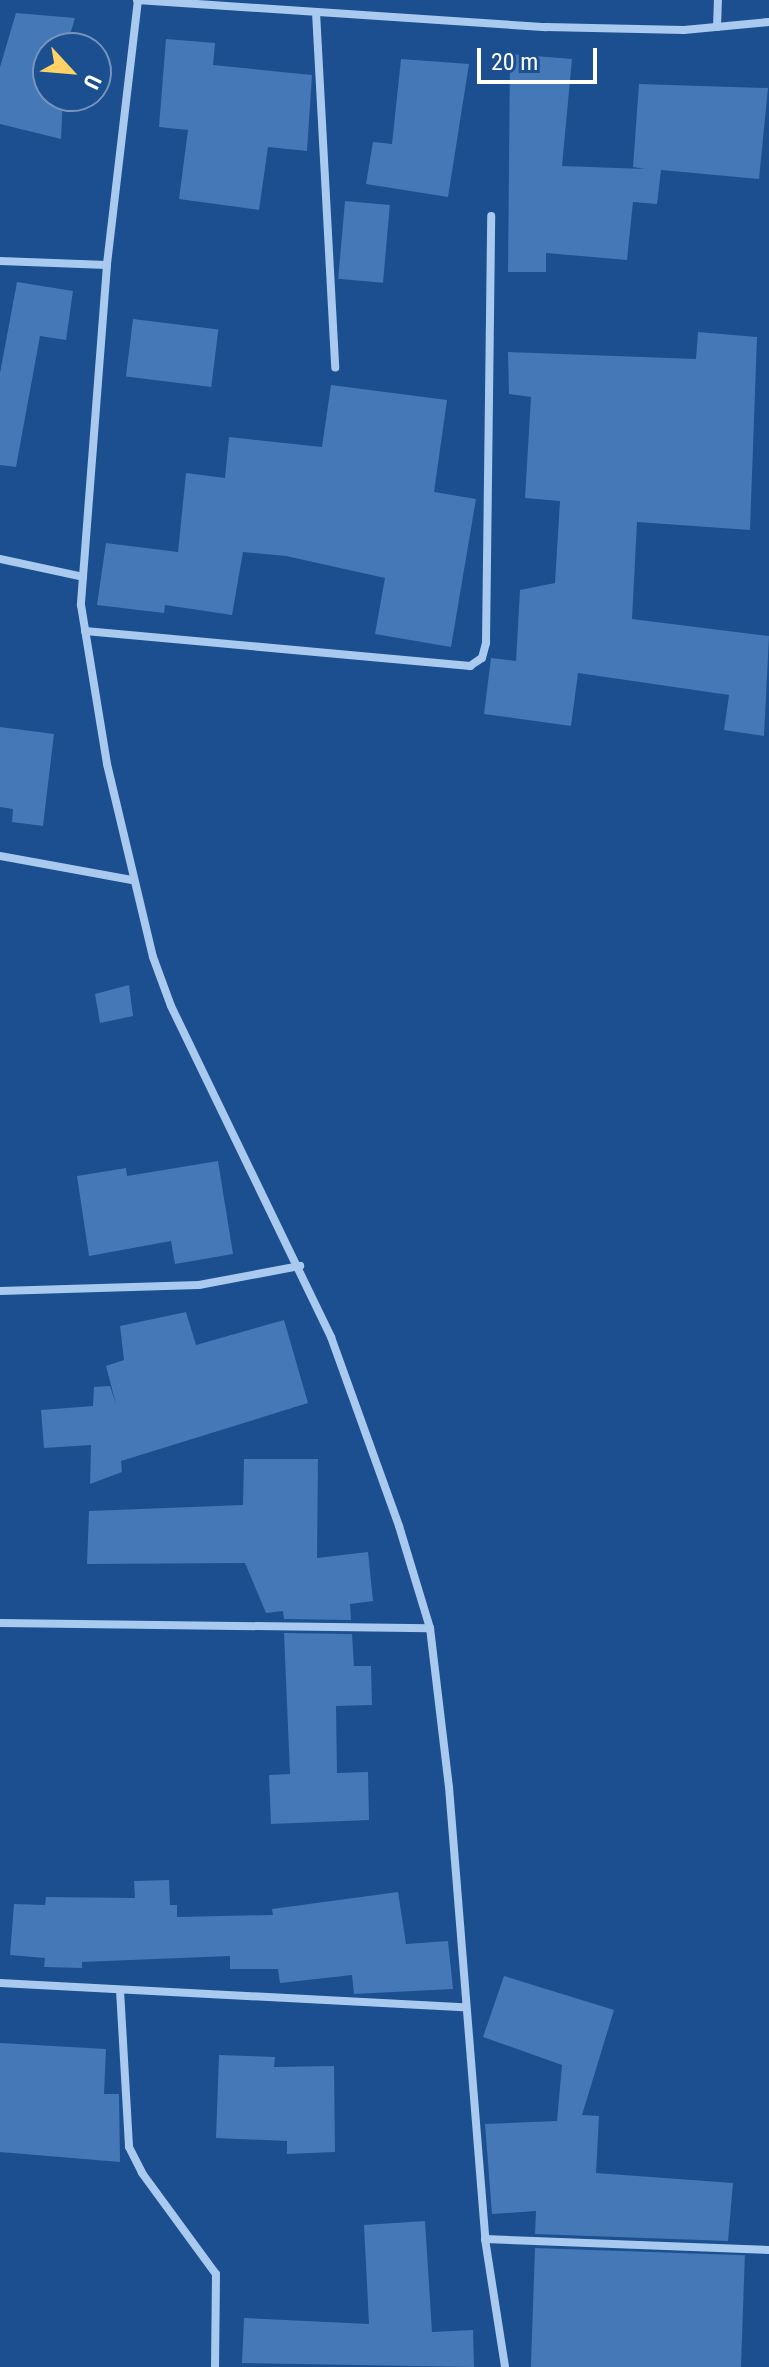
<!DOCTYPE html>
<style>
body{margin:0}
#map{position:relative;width:769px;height:2367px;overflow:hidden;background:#1b4f8f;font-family:"Roboto Condensed",sans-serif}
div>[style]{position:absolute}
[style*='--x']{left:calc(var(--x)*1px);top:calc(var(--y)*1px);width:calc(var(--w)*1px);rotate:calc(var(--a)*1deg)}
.building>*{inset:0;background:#4478b7;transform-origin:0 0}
.street>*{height:8px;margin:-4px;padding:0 4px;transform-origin:4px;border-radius:4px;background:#a9c9ee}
span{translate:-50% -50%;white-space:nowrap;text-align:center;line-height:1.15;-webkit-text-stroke:8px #1b4f8f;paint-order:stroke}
.north{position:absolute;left:32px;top:32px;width:80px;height:80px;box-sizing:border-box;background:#1b4f8f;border:2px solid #7695bc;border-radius:50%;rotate:116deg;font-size:22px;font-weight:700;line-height:32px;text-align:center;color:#fff}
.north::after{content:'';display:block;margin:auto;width:28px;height:36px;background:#ffd166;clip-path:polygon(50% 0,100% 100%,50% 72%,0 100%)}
.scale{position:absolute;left:477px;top:48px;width:120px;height:36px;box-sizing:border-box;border:4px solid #fff;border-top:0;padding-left:10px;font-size:24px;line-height:28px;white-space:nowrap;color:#fff;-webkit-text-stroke:6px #1b4f8f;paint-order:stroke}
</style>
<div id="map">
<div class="building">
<i style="clip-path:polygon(16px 13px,75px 18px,66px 48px,48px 48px,48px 96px,63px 96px,61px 139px,0 124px,0 67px)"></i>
<i style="clip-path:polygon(166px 39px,215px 43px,213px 65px,312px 75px,307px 151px,268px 147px,259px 210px,179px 199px,188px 130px,159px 127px)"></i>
<i style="clip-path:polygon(510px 54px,572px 59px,562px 166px,645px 169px,633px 167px,639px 84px,768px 88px,759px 179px,661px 170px,657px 204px,633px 202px,627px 260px,546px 253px,546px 272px,508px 272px)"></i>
<i style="clip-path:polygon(401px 59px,469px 64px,448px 197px,366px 184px,373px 142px,392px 144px)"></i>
<i style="left:345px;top:201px;width:45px;height:78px;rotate:5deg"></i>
<i style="clip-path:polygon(17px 282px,73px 291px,66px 340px,40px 336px,16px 467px,0 465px,0 373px)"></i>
<i style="left:133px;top:319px;width:86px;height:58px;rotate:7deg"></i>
<i style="clip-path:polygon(698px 332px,757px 337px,750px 530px,637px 522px,632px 619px,769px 636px,764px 736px,724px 730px,729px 695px,578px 673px,571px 726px,484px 714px,491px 658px,516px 661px,520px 590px,555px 583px,560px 501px,525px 498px,531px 397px,509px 394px,508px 352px,696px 359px)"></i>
<i style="clip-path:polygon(331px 385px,447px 400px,434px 492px,476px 499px,451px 647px,375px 634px,385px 578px,286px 556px,243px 552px,232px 615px,165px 605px,164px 613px,97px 605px,106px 543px,178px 552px,186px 473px,225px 478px,229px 437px,322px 447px)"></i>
<i style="clip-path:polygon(0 727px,54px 734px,43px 826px,12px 822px,13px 809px,0 807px)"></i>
<i style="clip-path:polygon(129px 985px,133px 1016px,100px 1023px,95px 994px)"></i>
<i style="clip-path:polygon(218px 1161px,233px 1254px,175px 1264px,171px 1241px,89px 1256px,77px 1176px,126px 1168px,127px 1176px)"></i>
<i style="clip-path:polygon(186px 1312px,196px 1345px,284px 1320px,308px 1403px,121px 1461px,122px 1472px,90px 1484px,91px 1445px,44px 1448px,41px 1410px,93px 1406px,94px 1387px,110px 1386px,116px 1404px,106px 1366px,124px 1360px,120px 1326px)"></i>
<i style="clip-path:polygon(244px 1459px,318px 1459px,317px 1558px,368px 1552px,373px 1601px,350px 1604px,351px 1620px,284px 1619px,283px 1611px,266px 1613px,245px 1563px,87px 1564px,89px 1511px,243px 1505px)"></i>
<i style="clip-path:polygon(284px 1633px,352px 1634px,354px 1666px,371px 1666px,372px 1705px,336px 1706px,337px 1773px,368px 1772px,369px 1820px,271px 1824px,269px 1775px,290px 1774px)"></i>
<i style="clip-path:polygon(169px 1880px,170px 1905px,177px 1905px,177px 1917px,273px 1915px,272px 1909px,398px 1892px,406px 1944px,448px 1941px,453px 1989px,354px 1994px,352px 1975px,280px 1983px,278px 1969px,230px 1969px,230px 1956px,82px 1962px,82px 1968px,44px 1967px,45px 1958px,10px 1955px,14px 1904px,45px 1905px,46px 1897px,135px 1898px,134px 1881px)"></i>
<i style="clip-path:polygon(504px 1976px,614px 2010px,582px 2115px,599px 2116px,596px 2173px,733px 2183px,728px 2241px,535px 2234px,536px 2211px,492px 2214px,485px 2124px,557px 2121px,562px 2065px,483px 2037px)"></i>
<i style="clip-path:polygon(0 2043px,106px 2049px,104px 2094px,119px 2094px,120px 2162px,0 2152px)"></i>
<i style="clip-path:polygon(219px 2055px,275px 2057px,274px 2067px,334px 2066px,335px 2152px,287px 2154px,287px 2141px,216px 2138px)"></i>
<i style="clip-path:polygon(425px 2221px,432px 2332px,473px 2330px,474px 2367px,242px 2363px,244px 2318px,369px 2324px,364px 2225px)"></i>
<i style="left:535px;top:2248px;width:210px;height:119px;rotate:2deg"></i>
</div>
<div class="street">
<i style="--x:137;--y:0;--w:410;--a:3.8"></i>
<i style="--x:546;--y:27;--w:138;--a:1.2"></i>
<i style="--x:684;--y:30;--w:85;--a:-5.4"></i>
<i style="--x:138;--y:0;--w:267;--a:96.7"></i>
<i style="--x:107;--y:265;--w:341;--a:94.4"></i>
<i style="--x:81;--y:605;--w:161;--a:80.7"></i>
<i style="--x:107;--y:764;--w:198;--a:76.6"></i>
<i style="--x:153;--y:957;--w:52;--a:69.8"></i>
<i style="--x:171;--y:1006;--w:368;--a:64.2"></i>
<i style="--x:331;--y:1337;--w:201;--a:70.2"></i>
<i style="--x:399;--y:1526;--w:107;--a:73.1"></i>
<i style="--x:430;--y:1628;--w:160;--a:83.2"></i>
<i style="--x:449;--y:1787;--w:453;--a:85.4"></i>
<i style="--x:485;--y:2239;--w:130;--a:81.1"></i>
<i style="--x:316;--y:12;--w:356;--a:86.9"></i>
<i style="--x:717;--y:27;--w:27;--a:-88"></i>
<i style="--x:0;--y:261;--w:107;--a:2.1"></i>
<i style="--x:0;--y:559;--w:85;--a:12.2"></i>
<i style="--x:85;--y:631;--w:387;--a:5.2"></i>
<i style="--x:470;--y:666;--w:14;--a:-34"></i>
<i style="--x:482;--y:658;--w:16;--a:-75"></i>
<i style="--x:486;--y:643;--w:427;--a:-89.3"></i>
<i style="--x:0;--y:856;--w:134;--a:10.3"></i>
<i style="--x:0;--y:1291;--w:199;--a:-1.7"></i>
<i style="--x:199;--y:1285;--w:103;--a:-10.7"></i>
<i style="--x:0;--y:1623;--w:430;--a:0.7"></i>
<i style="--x:0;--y:1983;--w:464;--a:3"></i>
<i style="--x:120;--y:1990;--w:157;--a:86.7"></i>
<i style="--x:129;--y:2147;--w:29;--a:63"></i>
<i style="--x:142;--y:2173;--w:125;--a:53.8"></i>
<i style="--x:216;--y:2274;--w:93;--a:90.6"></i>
<i style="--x:485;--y:2239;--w:284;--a:2.2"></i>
</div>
<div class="north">U</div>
<div class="scale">20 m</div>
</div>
